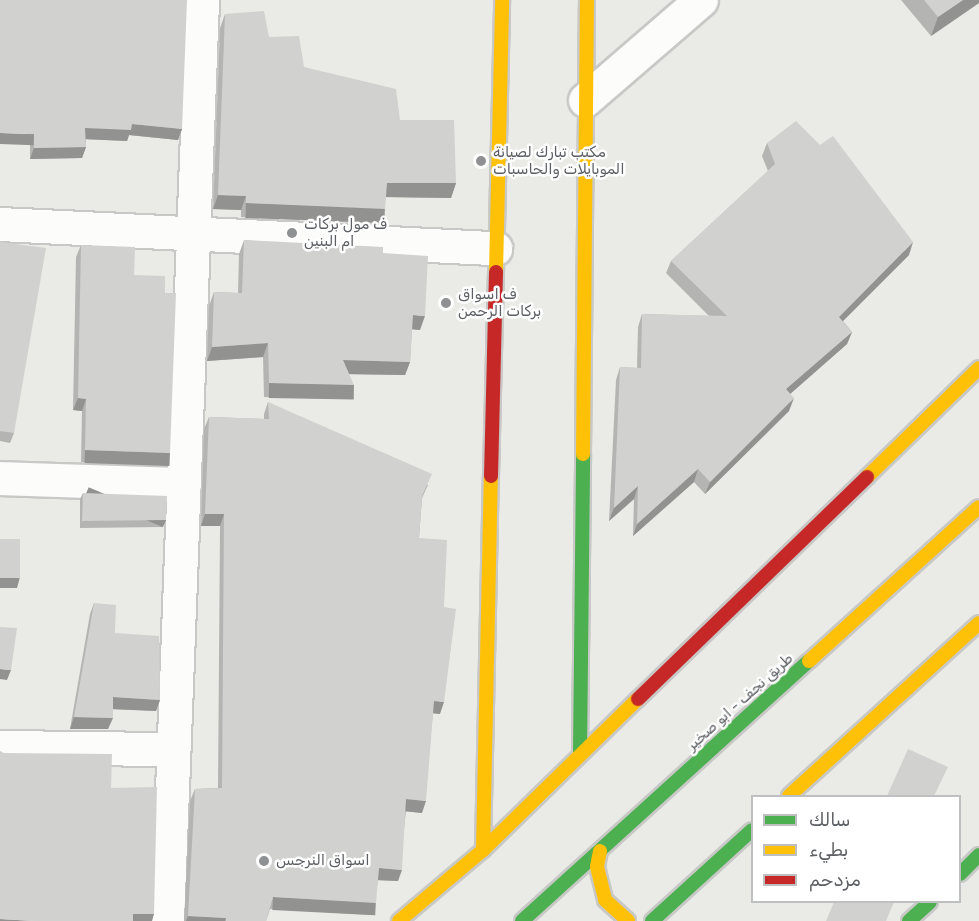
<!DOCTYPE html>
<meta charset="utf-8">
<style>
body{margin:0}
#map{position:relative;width:979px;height:921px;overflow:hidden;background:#eaeae6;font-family:Rubik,"Noto Naskh Arabic",sans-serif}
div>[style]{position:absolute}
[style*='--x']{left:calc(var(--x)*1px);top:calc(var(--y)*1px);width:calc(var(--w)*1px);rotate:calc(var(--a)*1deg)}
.roads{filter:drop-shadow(2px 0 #c8c8c7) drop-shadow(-2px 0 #c8c8c7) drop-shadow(0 2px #c8c8c7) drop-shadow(0 -2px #c8c8c7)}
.street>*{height:33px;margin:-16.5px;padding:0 16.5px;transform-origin:16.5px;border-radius:16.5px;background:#fcfcfb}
.fast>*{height:14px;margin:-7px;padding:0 7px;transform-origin:7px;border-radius:7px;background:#4caf50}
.slow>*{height:14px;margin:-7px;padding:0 7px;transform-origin:7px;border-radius:7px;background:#ffc107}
.jam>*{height:14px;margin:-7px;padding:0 7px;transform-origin:7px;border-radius:7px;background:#c62828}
.wall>*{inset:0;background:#b4b4b2}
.shaded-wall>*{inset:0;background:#929291;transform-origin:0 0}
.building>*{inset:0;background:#d1d1cf;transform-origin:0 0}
.dots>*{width:16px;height:16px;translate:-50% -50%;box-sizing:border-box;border:3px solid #fff;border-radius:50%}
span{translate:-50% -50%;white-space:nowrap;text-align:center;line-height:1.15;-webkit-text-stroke:5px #fff;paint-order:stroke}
.poi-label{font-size:15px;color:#5c5f63}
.left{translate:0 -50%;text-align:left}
.street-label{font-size:15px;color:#5c5f63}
.legend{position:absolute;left:751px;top:795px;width:210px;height:108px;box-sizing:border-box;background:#fff;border:2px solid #bebfc1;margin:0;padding:8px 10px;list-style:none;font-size:18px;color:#5c5f63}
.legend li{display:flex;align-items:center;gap:12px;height:30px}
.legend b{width:30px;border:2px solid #bebfc1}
</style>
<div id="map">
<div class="roads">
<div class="street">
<i style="--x:585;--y:100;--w:153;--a:-40.8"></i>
<i style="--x:0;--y:224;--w:496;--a:2.8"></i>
<i style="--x:0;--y:478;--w:184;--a:1.9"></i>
<i style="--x:0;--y:747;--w:173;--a:0.7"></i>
<i style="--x:167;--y:921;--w:922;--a:-87.82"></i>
</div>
<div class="fast">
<i style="--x:580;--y:753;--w:299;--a:-89.4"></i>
<i style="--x:960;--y:874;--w:27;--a:-45"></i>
<i style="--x:522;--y:921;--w:387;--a:-42.2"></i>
<i style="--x:652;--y:921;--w:135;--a:-42.3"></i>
<i style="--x:909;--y:921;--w:28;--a:-42"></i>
</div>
<div class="slow">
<i style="--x:496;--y:272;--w:272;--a:-88.7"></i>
<i style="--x:583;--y:454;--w:454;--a:-89.5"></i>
<i style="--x:867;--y:477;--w:156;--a:-44.2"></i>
<i style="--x:809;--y:661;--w:229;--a:-42.2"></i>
<i style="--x:789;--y:796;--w:257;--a:-42.3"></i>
<i style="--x:483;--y:850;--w:374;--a:-88.8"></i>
<i style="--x:600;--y:851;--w:16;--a:101"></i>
<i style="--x:597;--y:867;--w:34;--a:76"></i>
<i style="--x:605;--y:900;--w:31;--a:42"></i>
<i style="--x:399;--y:921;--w:110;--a:-40.2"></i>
<i style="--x:483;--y:850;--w:216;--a:-44.3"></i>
</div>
<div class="jam">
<i style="--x:491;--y:476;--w:204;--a:-88.6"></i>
<i style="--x:638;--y:699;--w:319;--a:-44.1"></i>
</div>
</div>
<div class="wall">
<i style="clip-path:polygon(0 0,182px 129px,178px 140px,129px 135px,127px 141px,86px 139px,86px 147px,82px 158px,30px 159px,30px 145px)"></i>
<i style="clip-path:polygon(901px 0,979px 0,979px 3px,931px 36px)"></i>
<i style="clip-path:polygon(225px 14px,269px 37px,304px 67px,400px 120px,456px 183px,451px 198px,386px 197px,380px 224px,241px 217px,241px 210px,213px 209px,220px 28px)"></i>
<i style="clip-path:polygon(767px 143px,909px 255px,843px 321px,852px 332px,847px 344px,790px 394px,789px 411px,705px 494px,694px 482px,633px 536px,634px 499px,609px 521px,616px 380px,620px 367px,637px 368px,638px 327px,642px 314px,709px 316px,666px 273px,671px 261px,768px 171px,762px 156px)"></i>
<i style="clip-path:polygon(244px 240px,383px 253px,420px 330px,412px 329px,410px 362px,405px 375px,349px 374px,349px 399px,264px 397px,263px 357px,207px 361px,209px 306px,214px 292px,238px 293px,239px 254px)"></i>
<i style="clip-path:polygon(0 242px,14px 433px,10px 443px,0 441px)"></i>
<i style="clip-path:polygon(81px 245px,165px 293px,166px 465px,81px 462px,82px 411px,73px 410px,76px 257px)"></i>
<i style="clip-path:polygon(268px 402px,428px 485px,422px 498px,419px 538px,444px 607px,440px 714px,433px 713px,422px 813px,406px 811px,398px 881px,378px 880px,372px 915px,270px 909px,266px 921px,184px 921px,190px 801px,195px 789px,218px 788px,220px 526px,201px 526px,204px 429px,209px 417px,264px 419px,264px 414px)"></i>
<i style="clip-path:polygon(83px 493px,163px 527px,80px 528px,80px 499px)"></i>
<i style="clip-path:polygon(94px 603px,160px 700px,156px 711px,113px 709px,108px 729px,70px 729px,90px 614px)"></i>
</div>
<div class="shaded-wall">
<i style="clip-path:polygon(963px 0,979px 0,979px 3px,931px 36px,938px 17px)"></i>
<i style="clip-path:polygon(132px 124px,182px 129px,178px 140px,129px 135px,127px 141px,81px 139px,85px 128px)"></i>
<i style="left:0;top:133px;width:34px;height:11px;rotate:2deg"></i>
<i style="clip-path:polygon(86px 147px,82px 158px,30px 159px,34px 148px)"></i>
<i style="clip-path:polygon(387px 183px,456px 183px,451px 198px,381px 197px)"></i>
<i style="clip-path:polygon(218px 195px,246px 196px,241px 210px,213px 209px)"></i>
<i style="left:246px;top:203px;width:139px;height:15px;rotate:2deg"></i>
<i style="clip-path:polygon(913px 242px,909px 255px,834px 330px,839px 317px)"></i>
<i style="clip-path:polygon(413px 315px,425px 316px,420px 330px,408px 329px)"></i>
<i style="clip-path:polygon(852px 332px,847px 344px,781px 402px,786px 389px)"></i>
<i style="clip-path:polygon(268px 343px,263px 357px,207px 361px,212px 347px)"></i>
<i style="clip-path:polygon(343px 360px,410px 362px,405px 375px,338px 374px)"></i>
<i style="left:269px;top:383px;width:85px;height:15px;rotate:1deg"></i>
<i style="clip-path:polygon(78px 398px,86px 399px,82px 411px,73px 410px)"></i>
<i style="clip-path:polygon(794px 398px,789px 411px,705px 494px,710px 482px)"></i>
<i style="left:85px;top:450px;width:85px;height:13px;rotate:2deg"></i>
<i style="clip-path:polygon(698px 469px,694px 482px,633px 536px,637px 524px)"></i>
<i style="clip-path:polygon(638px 486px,634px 499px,609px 521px,614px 508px)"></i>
<i style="clip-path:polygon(205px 514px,224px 514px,220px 526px,201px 526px)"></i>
<i style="left:166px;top:520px;width:8px;height:84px;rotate:113deg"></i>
<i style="clip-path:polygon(20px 577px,17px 588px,0 588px,0 578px)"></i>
<i style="clip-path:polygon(0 669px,11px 670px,7px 680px,0 679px)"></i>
<i style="clip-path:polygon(113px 697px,160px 700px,156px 711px,109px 709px)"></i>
<i style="clip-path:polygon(434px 701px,444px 702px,440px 714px,430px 713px)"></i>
<i style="clip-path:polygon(74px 717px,113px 718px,108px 729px,70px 729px)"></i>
<i style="clip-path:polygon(406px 799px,426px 801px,422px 813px,402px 811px)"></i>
<i style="clip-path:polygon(379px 868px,402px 870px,398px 881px,374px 880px)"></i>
<i style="left:273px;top:897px;width:103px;height:13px;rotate:3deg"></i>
<i style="clip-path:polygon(133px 914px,154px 914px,152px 921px,131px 921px)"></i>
<i style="clip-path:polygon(188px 916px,226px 918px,225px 921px,186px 921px)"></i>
<i style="clip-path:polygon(0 919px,34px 921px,0 921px)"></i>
</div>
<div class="building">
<i style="clip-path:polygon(0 0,187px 0,182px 129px,132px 124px,131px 130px,85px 128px,86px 147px,34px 148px,34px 134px,0 133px)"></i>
<i style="clip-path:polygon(924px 0,963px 0,938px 17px)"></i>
<i style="clip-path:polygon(264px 11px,269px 37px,299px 36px,304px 67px,396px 89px,400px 120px,454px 120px,456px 183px,387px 183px,385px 209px,246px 203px,246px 196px,218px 195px,225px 14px)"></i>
<i style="clip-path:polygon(796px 121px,820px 145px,833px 136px,913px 242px,839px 317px,852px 332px,786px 389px,794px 398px,710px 482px,698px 469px,637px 524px,638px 486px,614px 508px,620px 367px,641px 368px,642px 314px,727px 316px,671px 261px,775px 164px,767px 143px)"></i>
<i style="clip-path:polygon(244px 240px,383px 247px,383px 253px,428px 256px,425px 316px,413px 315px,410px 362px,343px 360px,354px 385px,269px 383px,268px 343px,212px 347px,214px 292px,242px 293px)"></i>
<i style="clip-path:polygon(0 242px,46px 248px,14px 433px,0 431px)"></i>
<i style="clip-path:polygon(81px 245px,135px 247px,134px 275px,165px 276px,165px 293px,176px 293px,170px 453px,85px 450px,86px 399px,78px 398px)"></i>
<i style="clip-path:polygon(268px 402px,432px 474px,422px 496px,419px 538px,447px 540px,444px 607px,456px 609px,444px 702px,434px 701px,426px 801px,406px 799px,402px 870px,379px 868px,376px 903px,273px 897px,266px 921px,226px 921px,226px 918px,188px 916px,195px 789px,222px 788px,224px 514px,205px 514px,209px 417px,269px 419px)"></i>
<i style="clip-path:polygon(83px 493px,167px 496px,166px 520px,82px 521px)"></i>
<i style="left:0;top:539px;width:20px;height:39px"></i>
<i style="clip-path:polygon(94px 603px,116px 605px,115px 633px,159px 636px,160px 700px,113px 697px,113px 718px,74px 717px)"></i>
<i style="clip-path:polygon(0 627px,17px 628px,11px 670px,0 669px)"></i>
<i style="clip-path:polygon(908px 749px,948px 767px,934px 796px,887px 796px)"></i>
<i style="clip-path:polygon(0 751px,4px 753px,112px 754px,111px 788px,157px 787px,154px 914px,133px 914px,133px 921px,34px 921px,0 919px)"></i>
<i style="clip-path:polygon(834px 902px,894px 902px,886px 921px,826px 921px)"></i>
</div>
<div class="dots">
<i style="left:481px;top:161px;background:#8e9091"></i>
<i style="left:292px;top:233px;background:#8e9091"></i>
<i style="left:446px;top:303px;background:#8e9091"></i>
<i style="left:264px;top:861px;background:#8e9091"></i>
</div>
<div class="poi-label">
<span class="left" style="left:493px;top:161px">مكتب تبارك لصيانة<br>الموبايلات والحاسبات</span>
<span class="left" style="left:304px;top:233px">ف مول بركات<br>ام البنين</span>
<span class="left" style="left:458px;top:303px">ف اسواق<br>بركات الرحمن</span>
<span class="left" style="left:276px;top:861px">اسواق النرجس</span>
</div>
<div class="street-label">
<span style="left:740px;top:702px;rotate:-42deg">طريق نجف - ابو صخير</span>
</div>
<ul class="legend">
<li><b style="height:8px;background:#4caf50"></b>سالك</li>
<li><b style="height:8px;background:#ffc107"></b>بطيء</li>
<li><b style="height:8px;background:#c62828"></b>مزدحم</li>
</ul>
</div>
